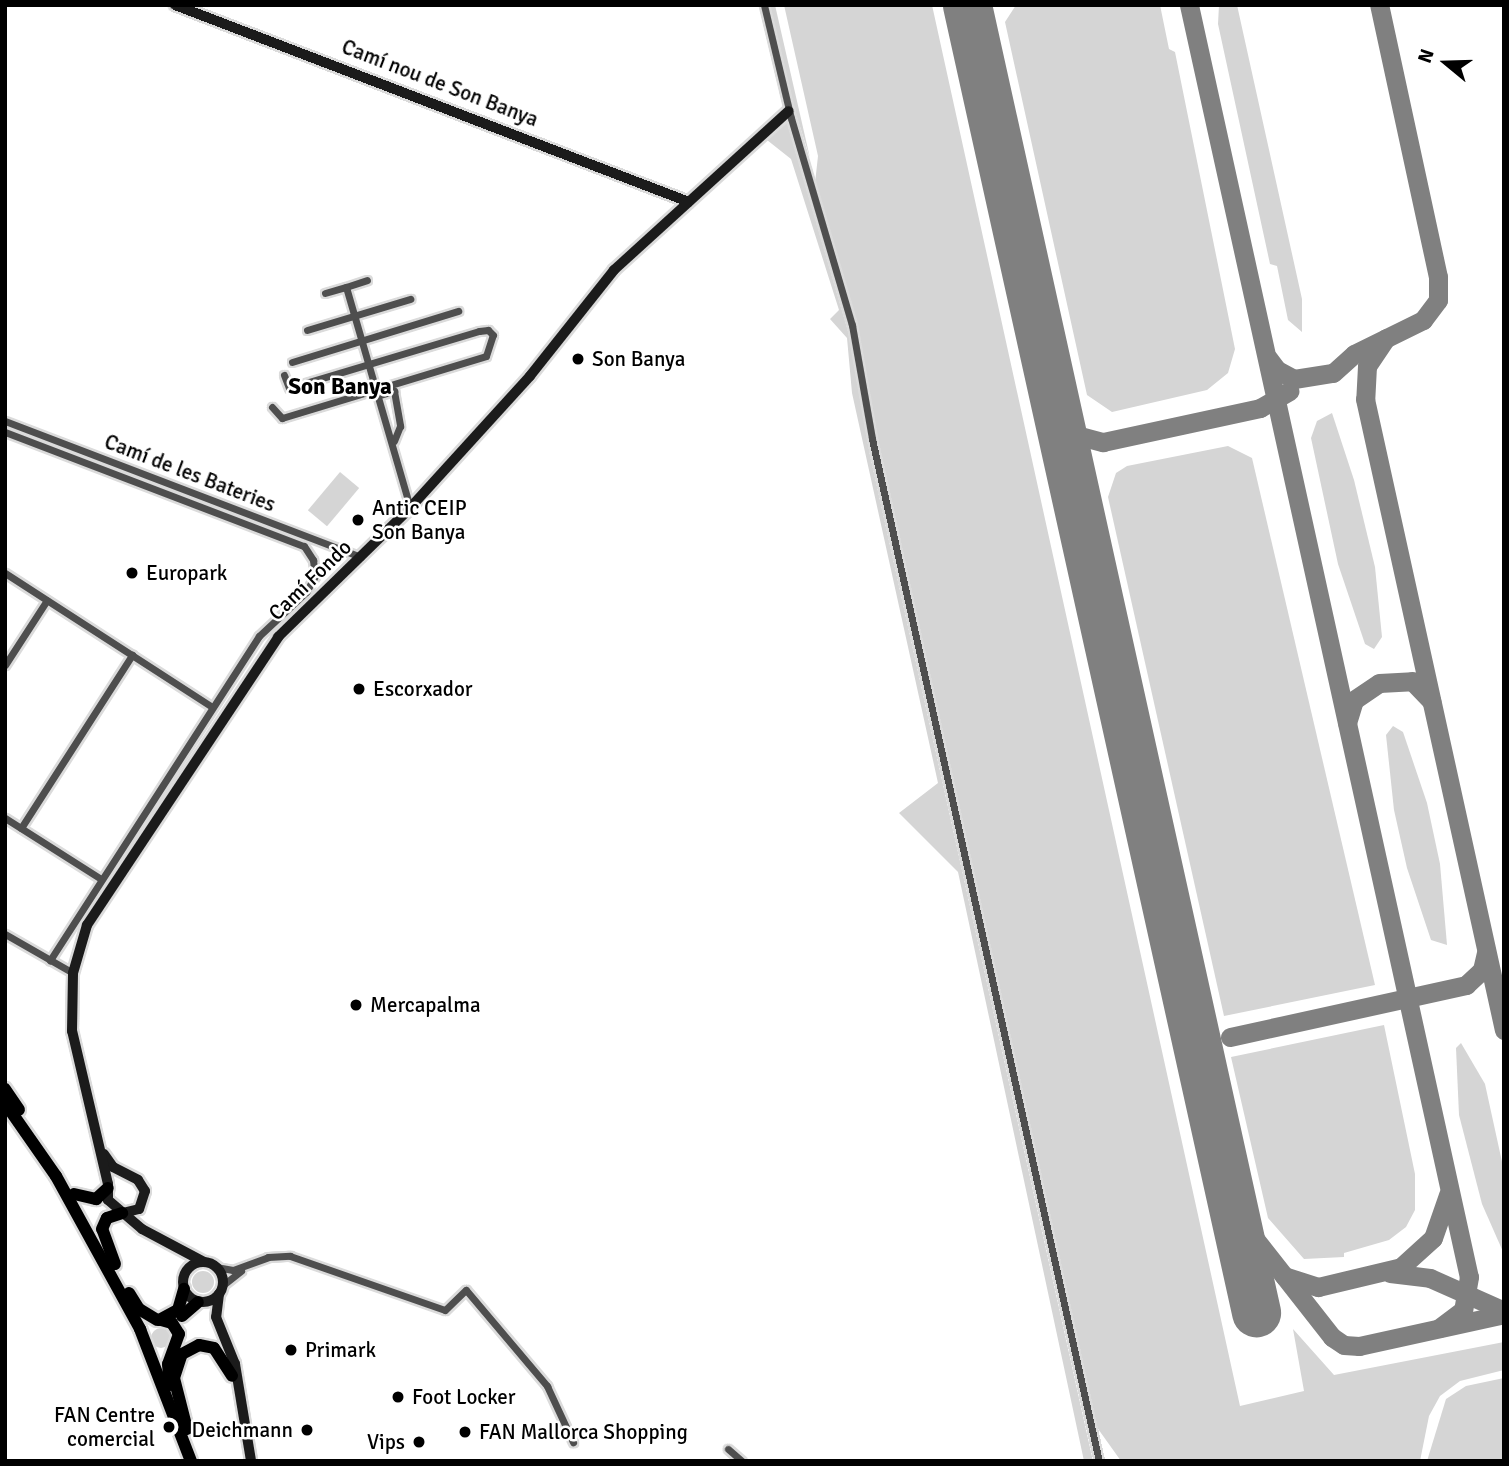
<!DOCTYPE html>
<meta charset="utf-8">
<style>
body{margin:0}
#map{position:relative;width:1509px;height:1466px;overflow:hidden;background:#fff;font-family:Signika,sans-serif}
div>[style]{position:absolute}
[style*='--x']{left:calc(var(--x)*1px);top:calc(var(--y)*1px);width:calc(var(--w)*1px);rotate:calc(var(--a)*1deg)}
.green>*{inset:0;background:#d5d5d5;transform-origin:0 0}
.round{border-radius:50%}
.taxiway>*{height:19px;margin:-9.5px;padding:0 9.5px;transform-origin:9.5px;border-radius:9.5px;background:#808080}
.runway>*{height:49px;margin:-24.5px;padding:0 24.5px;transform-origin:24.5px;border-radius:24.5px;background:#808080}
.roads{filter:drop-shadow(2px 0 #dbdbdb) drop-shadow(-2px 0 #dbdbdb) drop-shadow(0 2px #dbdbdb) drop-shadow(0 -2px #dbdbdb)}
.street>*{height:7px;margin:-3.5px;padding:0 3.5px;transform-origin:3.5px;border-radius:3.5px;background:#4e4e4e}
.secondary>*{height:10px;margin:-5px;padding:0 5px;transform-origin:5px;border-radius:5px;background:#1b1b1b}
.secondary>.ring{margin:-5px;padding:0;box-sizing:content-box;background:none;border:10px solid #1b1b1b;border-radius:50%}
.highway>*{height:12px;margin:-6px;padding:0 6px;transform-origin:6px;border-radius:6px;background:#000}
.dots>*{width:19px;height:19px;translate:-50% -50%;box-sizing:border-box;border:4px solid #fff;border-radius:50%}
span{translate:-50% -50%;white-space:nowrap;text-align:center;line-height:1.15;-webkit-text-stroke:5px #fff;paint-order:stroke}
.street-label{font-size:21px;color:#000}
.poi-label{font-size:21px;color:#000}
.left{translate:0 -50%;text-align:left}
.right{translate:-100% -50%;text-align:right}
.neighbourhood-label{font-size:23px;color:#000;font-weight:700}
.frame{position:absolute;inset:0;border:7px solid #000;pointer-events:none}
.north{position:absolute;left:1411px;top:28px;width:70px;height:70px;-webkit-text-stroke:5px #fff;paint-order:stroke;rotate:289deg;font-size:19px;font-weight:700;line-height:28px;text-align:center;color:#000}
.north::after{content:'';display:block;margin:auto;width:24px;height:32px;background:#000;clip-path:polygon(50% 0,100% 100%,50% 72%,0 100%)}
</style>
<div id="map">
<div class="green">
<i style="clip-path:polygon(769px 5px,775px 5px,810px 158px,792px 102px)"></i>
<i style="clip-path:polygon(784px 5px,932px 5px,1240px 1406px,1304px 1391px,1293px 1329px,1334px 1375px,1504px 1342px,1504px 1370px,1460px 1381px,1440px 1396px,1429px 1416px,1420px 1461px,1121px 1461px,1096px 1426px,876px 430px,856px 320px,815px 183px,818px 156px)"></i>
<i style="clip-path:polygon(1016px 5px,1160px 5px,1169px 49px,1175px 52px,1235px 349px,1228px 373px,1207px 390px,1112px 412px,1087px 395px,1005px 22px)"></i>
<i style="clip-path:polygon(1219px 5px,1237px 5px,1302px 299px,1302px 332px,1288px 320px,1277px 266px,1270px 264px,1218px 24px)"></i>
<i style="clip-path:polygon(787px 122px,850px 338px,870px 455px,1093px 1461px,1084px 1461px,958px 872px,899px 813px,938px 783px,852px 393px,847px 338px,830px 319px,839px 310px,791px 159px,767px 140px)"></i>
<i style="clip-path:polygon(1332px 413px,1354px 480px,1375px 567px,1382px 637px,1374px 649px,1365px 644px,1338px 564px,1311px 438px,1317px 421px)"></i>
<i style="clip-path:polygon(1228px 446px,1252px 458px,1375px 985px,1224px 1016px,1108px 497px,1116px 473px,1127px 466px)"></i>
<i style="left:340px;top:472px;width:25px;height:50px;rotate:40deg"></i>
<i style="clip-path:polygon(1393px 726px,1403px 732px,1427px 803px,1440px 864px,1447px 945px,1431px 940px,1407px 868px,1394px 810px,1386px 735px)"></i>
<i style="clip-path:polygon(1384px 1025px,1415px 1174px,1415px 1210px,1406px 1227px,1389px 1240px,1344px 1253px,1344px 1257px,1304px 1259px,1268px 1218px,1231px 1057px)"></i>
<i style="clip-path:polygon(1461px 1043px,1485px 1084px,1504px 1171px,1504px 1254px,1482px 1204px,1459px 1115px,1456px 1048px)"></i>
<i class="round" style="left:192px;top:1271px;width:22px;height:22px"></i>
<i class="round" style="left:151px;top:1328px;width:20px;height:20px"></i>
<i style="clip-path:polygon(1504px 1378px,1504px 1461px,1427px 1461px,1446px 1399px,1466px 1386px)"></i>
</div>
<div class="taxiway">
<i style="--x:1189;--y:5;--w:1302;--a:77.59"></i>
<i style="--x:1469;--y:1277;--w:34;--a:100"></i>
<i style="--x:1463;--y:1310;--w:30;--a:143"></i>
<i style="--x:972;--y:26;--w:21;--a:-85"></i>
<i style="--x:1386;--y:338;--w:34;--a:124"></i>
<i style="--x:1367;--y:366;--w:33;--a:93"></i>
<i style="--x:1365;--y:399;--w:646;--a:77.58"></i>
<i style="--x:1268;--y:358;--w:15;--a:53"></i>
<i style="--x:1277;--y:370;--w:19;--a:28"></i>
<i style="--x:1294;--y:379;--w:39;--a:-9"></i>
<i style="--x:1333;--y:373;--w:28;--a:-42"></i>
<i style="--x:1354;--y:354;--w:77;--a:-26.2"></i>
<i style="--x:1423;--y:320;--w:25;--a:-53"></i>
<i style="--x:1438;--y:300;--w:23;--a:-90"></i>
<i style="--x:1438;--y:277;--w:278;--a:-102.2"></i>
<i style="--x:1056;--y:414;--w:29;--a:46"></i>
<i style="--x:1076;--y:435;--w:28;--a:15"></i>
<i style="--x:1103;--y:442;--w:161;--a:-12.2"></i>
<i style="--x:1260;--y:408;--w:34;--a:-30"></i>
<i style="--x:1347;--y:723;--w:24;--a:-73"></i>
<i style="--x:1354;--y:700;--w:30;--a:-34"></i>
<i style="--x:1379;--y:683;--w:33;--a:-3"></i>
<i style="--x:1412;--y:681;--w:28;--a:46"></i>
<i style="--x:1230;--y:1037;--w:242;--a:-12.4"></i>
<i style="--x:1466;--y:985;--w:22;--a:-43"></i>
<i style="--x:1482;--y:970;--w:17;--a:-77"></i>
<i style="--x:1234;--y:1212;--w:159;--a:51.9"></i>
<i style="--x:1332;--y:1337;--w:14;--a:34"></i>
<i style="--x:1344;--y:1345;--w:15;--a:4"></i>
<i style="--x:1359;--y:1346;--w:148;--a:-12.4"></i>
<i style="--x:1390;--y:1273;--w:40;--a:7.1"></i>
<i style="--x:1430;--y:1278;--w:81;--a:24"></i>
<i style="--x:1284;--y:1276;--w:36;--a:18"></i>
<i style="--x:1318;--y:1287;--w:85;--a:-13.5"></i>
<i style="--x:1401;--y:1267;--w:43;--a:-42.2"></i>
<i style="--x:1433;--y:1238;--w:46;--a:-70.8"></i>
</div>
<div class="runway">
<i style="--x:967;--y:5;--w:1339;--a:77.53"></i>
</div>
<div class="roads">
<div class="street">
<i style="--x:764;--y:5;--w:116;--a:76.6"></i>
<i style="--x:791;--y:118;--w:216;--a:73.6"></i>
<i style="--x:852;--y:325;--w:116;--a:80"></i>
<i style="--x:872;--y:439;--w:1047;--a:77.48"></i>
<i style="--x:346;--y:287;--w:22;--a:-18"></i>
<i style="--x:325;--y:293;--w:22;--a:-16"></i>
<i style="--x:346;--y:287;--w:230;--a:73.8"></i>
<i style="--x:307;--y:330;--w:108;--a:-16.8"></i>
<i style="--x:292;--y:362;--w:174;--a:-17.1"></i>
<i style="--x:380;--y:395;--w:15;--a:-16"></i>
<i style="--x:394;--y:391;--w:36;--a:80"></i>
<i style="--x:400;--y:426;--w:16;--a:112"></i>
<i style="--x:272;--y:407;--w:15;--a:48"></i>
<i style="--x:282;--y:418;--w:213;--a:-16.9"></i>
<i style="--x:486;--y:356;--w:22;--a:-72"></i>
<i style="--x:493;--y:335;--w:7;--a:-135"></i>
<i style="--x:488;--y:330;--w:9;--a:174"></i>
<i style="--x:479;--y:331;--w:198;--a:163.3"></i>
<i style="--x:289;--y:388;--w:14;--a:-111"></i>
<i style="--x:5;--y:421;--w:381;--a:20.9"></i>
<i style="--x:5;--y:432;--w:320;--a:20.9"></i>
<i style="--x:304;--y:546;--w:17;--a:57"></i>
<i style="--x:313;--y:560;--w:16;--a:83"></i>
<i style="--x:315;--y:576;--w:18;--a:119"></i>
<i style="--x:306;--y:592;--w:64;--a:136.9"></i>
<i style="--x:259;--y:636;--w:386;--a:122.8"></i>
<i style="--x:5;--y:573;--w:247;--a:32.9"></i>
<i style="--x:5;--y:665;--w:77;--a:-57.1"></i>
<i style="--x:5;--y:818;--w:114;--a:32.4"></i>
<i style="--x:21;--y:828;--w:206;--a:-57.3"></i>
<i style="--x:5;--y:934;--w:78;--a:29.8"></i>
<i style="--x:216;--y:1267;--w:17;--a:10"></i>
<i style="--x:233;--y:1270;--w:37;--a:-20"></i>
<i style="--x:268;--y:1257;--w:22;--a:-3"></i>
<i style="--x:290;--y:1256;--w:164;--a:19.2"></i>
<i style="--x:445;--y:1310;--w:29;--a:-44"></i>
<i style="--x:466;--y:1290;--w:126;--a:49.8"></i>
<i style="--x:547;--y:1386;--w:62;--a:65.1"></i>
<i style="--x:223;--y:1285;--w:23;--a:-38"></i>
<i style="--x:728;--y:1449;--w:18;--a:41"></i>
</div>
<div class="secondary">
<i style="--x:175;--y:5;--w:550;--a:20.97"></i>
<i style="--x:104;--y:1154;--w:16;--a:55"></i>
<i style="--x:113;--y:1167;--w:28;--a:27"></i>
<i style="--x:138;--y:1180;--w:13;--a:58"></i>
<i style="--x:145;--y:1191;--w:19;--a:108"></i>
<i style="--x:139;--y:1209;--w:16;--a:166"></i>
<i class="ring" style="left:183px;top:1262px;width:30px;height:30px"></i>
<i style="--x:204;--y:1262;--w:70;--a:-152"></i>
<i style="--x:142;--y:1229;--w:45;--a:-139.5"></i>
<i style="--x:108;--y:1200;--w:16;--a:-90"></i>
<i style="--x:108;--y:1184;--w:157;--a:-103.2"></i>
<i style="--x:72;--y:1031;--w:58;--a:-89"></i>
<i style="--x:73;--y:973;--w:50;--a:-73.7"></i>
<i style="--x:87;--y:925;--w:346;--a:-56.4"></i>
<i style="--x:278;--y:637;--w:185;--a:-44.3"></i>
<i style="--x:410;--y:508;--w:178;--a:-47.7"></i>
<i style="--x:530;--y:376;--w:135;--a:-51.6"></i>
<i style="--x:614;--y:270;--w:236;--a:-42.3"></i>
<i style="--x:219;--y:1294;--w:23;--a:97"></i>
<i style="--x:216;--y:1317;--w:51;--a:68"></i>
<i style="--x:235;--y:1364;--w:98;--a:80.6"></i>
</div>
<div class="highway">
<i style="--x:5;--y:1089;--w:25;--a:56"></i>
<i style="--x:5;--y:1103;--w:89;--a:55.1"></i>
<i style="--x:56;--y:1176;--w:175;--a:61.2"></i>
<i style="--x:140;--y:1329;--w:142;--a:68.9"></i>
<i style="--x:74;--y:1194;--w:23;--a:13"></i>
<i style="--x:96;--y:1199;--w:16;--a:-43"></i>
<i style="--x:115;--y:1264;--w:37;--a:-110"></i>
<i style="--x:102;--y:1229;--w:12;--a:-66"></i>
<i style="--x:107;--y:1218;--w:16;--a:-18"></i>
<i style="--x:129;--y:1293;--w:19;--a:58"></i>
<i style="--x:139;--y:1309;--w:21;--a:31"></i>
<i style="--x:182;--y:1316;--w:21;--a:-41"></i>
<i style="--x:159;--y:1320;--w:21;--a:-28"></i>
<i style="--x:178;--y:1310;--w:22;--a:-74"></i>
<i style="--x:161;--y:1320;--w:11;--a:15"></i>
<i style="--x:172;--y:1323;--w:13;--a:58"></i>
<i style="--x:179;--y:1334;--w:32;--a:110"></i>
<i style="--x:168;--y:1364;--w:21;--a:85"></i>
<i style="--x:187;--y:1429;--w:53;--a:-104.3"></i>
<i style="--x:174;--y:1378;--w:25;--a:-72"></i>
<i style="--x:182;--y:1354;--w:19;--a:-28"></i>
<i style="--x:199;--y:1345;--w:15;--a:11"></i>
<i style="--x:214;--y:1348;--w:33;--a:57"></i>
</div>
</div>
<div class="dots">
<i style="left:578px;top:359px;background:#000"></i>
<i style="left:358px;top:520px;background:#000"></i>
<i style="left:132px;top:573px;background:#000"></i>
<i style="left:359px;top:689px;background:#000"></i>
<i style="left:356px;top:1005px;background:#000"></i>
<i style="left:291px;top:1350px;background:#000"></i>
<i style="left:398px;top:1397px;background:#000"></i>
<i style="left:169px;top:1427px;background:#000"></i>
<i style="left:307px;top:1430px;background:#000"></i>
<i style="left:465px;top:1432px;background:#000"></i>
<i style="left:419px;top:1442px;background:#000"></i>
</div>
<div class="street-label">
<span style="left:440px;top:83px;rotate:21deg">Camí nou de Son Banya</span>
<span style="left:190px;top:473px;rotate:21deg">Camí de les Bateries</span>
<span style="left:310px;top:580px;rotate:-44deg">Camí Fondo</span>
</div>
<div class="poi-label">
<span class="left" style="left:592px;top:359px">Son Banya</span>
<span class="left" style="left:372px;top:520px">Antic CEIP<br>Son Banya</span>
<span class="left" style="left:146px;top:573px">Europark</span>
<span class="left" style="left:373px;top:689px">Escorxador</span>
<span class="left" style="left:370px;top:1005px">Mercapalma</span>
<span class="left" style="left:305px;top:1350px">Primark</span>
<span class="left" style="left:412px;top:1397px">Foot Locker</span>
<span class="right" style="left:155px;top:1427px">FAN Centre<br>comercial</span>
<span class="right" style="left:293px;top:1430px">Deichmann</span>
<span class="left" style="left:479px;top:1432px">FAN Mallorca Shopping</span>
<span class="right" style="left:405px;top:1442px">Vips</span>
</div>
<div class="neighbourhood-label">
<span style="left:340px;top:387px">Son Banya</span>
</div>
<div class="frame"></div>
<div class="north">N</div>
</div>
